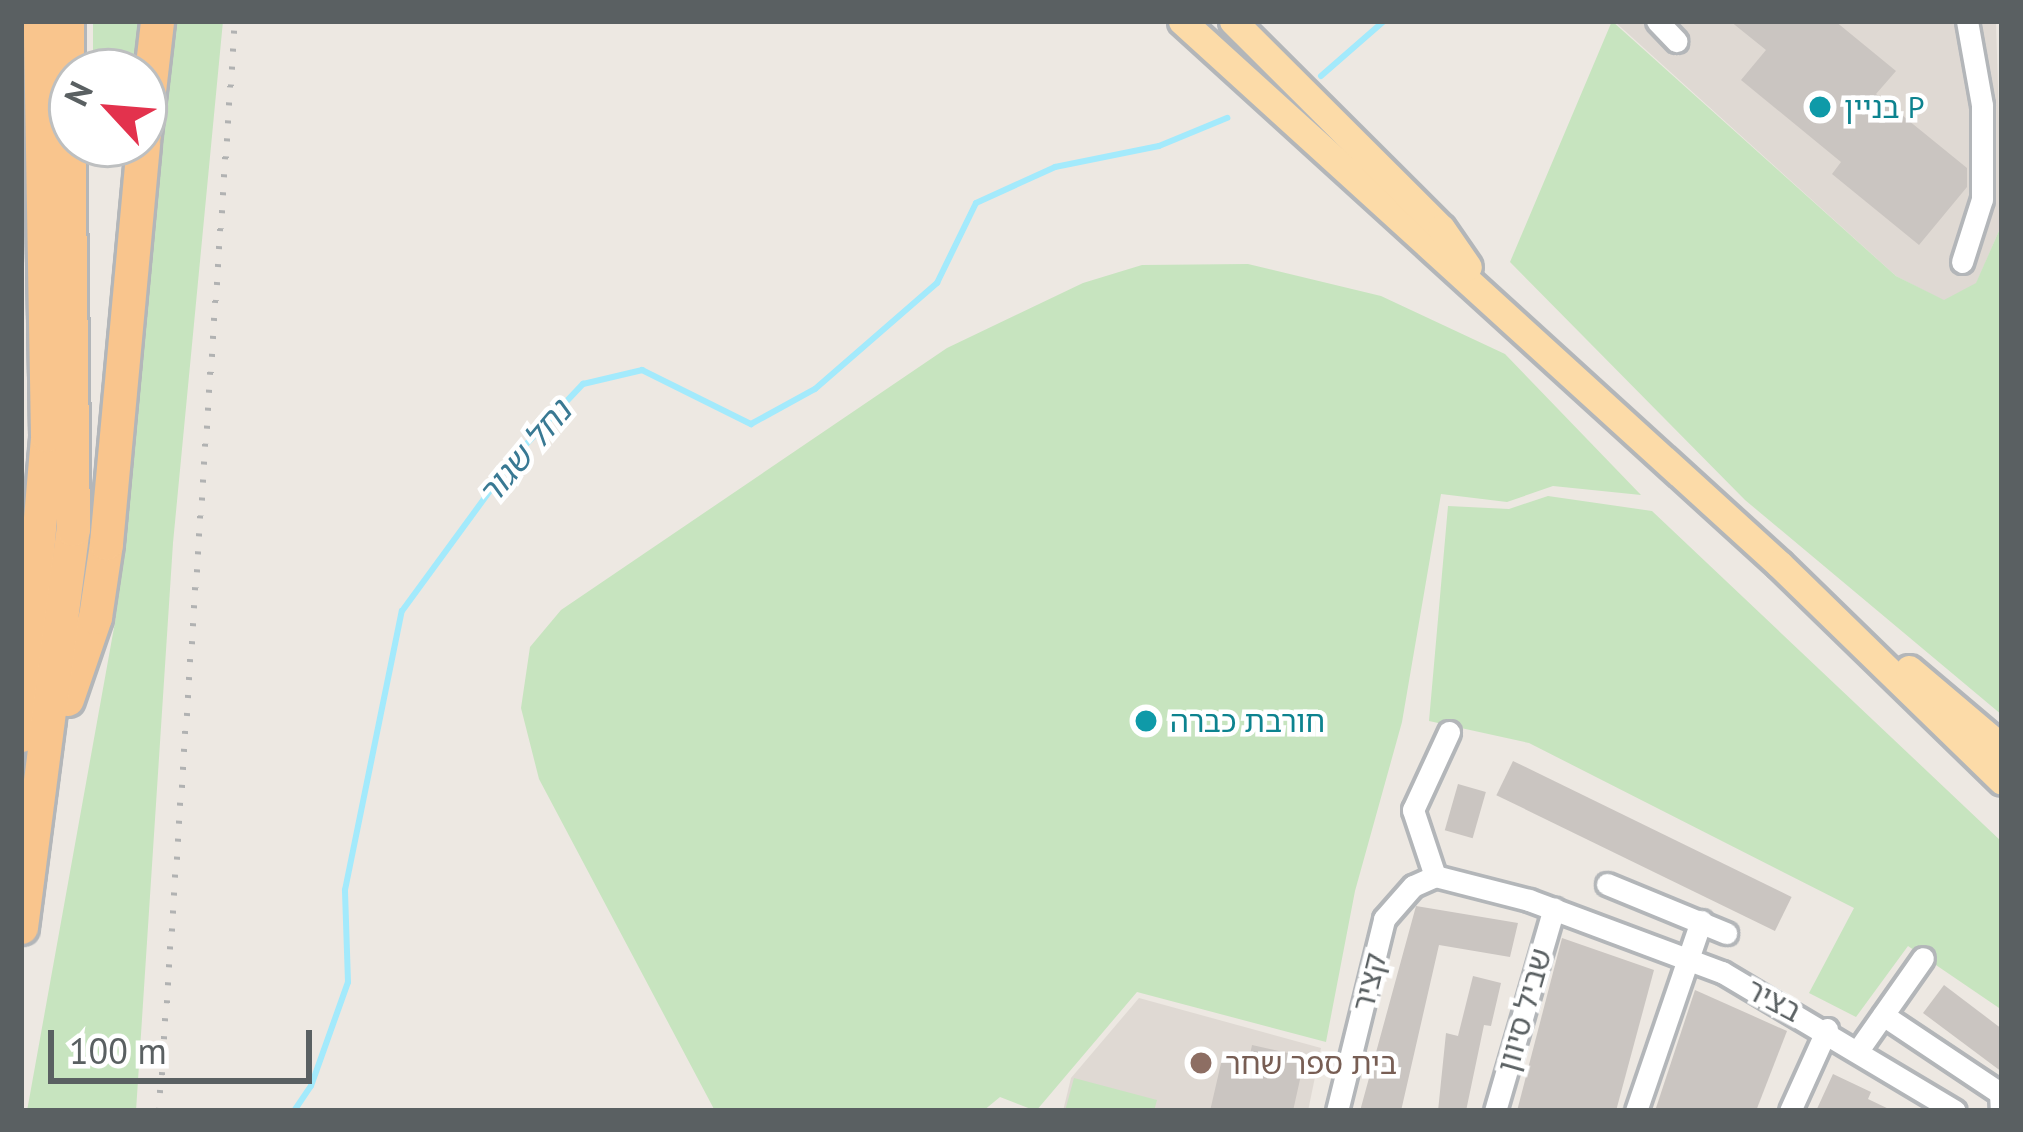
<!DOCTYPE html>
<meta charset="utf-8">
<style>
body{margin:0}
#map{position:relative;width:2023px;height:1132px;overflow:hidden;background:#ede8e2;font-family:"PT Sans","Noto Sans Hebrew",sans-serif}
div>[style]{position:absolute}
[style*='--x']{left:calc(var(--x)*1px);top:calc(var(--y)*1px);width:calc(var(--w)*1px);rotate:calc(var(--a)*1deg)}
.education>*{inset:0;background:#dfd9d3}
.green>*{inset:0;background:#c7e4bf;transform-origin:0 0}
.stream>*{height:6px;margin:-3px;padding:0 3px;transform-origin:3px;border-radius:3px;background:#a3eafc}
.building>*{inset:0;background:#cac5c1;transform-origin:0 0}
.roads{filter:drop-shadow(3px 0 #b3b6b9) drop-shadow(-3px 0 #b3b6b9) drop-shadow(0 3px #b3b6b9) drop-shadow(0 -3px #b3b6b9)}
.minor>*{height:21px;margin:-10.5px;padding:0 10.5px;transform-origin:10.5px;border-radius:10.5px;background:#fff}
.major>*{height:27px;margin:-13.5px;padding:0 13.5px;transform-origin:13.5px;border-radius:13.5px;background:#fcdba8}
.highway>*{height:33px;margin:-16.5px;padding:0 16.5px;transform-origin:16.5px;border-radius:16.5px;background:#f9c58d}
.rail>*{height:6px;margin-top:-3px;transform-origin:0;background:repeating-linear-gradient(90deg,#b1b2b2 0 3px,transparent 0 18px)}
.dots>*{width:33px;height:33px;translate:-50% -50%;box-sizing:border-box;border:6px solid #fff;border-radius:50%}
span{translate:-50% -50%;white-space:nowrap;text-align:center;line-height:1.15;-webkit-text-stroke:9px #fff;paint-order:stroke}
.culture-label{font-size:30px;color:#0d838f}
.left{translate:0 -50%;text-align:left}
.street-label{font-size:30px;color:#5a6062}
.education-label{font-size:30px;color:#785e54}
.water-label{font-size:33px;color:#397993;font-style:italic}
.frame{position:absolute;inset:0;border:24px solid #5a6062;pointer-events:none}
.north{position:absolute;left:48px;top:48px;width:120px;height:120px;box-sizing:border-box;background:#fff;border:3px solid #bdbfc0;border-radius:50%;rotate:296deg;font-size:33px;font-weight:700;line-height:48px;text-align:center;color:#5a6062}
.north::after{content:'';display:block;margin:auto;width:42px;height:54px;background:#e3324d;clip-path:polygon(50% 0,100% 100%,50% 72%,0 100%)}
.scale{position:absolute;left:48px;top:1030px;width:264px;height:54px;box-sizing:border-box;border:6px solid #5a6062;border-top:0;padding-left:15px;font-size:36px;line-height:42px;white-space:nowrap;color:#5a6062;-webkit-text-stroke:9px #fff;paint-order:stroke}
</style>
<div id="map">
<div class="education">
<i style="clip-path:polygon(1614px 21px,1996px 21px,2002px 224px,1976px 284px,1944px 301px,1896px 276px)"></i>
<i style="clip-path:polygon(1139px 998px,1321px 1048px,1308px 1111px,1063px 1111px,1071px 1078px)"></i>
</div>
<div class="green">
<i style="left:93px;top:21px;width:44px;height:51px"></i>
<i style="clip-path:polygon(177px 21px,223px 21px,173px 543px,136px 1111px,27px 1111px,115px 622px,142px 264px)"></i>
<i style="clip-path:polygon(1612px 21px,1896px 276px,1944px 300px,1976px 283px,2002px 224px,2002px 715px,1745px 500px,1510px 262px)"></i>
<i style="clip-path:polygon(1248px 264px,1381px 296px,1505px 354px,1641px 495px,1553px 486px,1507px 502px,1441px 494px,1402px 722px,1355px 891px,1326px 1042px,1137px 992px,1036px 1111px,1000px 1097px,983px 1111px,715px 1111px,539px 779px,521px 708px,530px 647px,561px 610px,947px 348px,1083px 283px,1142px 265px)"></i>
<i style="clip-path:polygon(1548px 496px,1652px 511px,2002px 842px,2002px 1010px,1908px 946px,1856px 1017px,1809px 993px,1854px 908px,1529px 743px,1429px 721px,1448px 506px,1509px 509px)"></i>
<i style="clip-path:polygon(1074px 1078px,1157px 1100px,1154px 1111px,1065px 1111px)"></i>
</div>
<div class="stream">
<i style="--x:1321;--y:76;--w:84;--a:-41.1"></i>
<i style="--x:294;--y:1111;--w:30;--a:-56"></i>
<i style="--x:311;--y:1086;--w:110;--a:-70.4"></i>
<i style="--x:348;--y:982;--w:92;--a:-91.9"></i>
<i style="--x:345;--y:890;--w:285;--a:-78.5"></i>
<i style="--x:402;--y:611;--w:193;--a:-53.8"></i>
<i style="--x:516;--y:455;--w:98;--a:-46.7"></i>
<i style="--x:583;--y:384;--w:61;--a:-13.3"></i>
<i style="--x:642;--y:370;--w:122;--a:26.4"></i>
<i style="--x:751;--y:424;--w:73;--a:-28.7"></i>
<i style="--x:815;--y:389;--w:162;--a:-41"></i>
<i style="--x:937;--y:283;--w:89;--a:-64"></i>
<i style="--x:976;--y:203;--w:87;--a:-24.5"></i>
<i style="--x:1055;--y:167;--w:106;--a:-11.4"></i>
<i style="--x:1159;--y:146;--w:74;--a:-22.4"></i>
</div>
<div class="building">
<i style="clip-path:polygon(1730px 21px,1835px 21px,1896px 71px,1876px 94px,1967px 168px,1967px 187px,1919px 245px,1832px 174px,1841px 162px,1741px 80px,1766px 50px)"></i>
<i style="left:1513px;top:761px;width:310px;height:38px;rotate:26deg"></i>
<i style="left:1458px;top:784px;width:29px;height:48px;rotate:16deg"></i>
<i style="clip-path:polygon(1416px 906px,1518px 923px,1510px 957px,1439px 945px,1401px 1111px,1360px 1111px)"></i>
<i style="clip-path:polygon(1562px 938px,1654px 970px,1616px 1111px,1517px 1111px)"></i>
<i style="clip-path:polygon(1473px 976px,1501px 983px,1491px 1026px,1484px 1025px,1466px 1111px,1438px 1111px,1446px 1033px,1458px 1036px)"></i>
<i style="clip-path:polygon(1944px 985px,2002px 1029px,2002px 1072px,1923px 1013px)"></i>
<i style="clip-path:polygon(1695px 990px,1787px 1031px,1756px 1111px,1655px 1111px)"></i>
<i style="clip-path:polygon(1252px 1045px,1305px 1057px,1293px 1111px,1210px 1111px,1222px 1059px,1248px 1064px)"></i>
<i style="clip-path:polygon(1833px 1074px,1871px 1092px,1868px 1099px,1893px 1111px,1816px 1111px)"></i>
</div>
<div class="roads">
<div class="minor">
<i style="--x:1657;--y:21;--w:28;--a:46"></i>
<i style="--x:1962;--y:262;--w:66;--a:-72.4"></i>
<i style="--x:1982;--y:199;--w:94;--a:-90"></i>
<i style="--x:1982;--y:105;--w:85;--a:-100.1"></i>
<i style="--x:1435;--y:876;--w:70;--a:-108.4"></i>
<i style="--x:1413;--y:810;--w:86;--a:-65.2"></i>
<i style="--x:1607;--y:884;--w:129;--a:22.4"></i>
<i style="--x:1883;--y:1015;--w:141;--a:33.7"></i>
<i style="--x:2000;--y:1093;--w:18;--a:87"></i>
<i style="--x:1859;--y:1049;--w:111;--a:-54.9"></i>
<i style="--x:1337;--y:1111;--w:198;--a:-76.2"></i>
<i style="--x:1384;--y:919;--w:44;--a:-48.7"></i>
<i style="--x:1413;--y:886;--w:24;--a:-24"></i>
<i style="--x:1435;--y:876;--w:97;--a:14.3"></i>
<i style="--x:1529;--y:900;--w:206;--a:20.5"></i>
<i style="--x:1722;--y:972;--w:271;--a:30.8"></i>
<i style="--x:1495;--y:1111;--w:211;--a:-73.8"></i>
<i style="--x:1636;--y:1111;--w:201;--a:-71.1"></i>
<i style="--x:1790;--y:1111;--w:90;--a:-65.7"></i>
</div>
<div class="major">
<i style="--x:1182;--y:21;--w:807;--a:42.29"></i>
<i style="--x:1779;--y:564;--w:311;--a:44.2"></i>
<i style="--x:1233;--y:21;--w:293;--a:44.9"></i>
<i style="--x:1441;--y:228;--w:47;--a:55.3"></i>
<i style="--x:1909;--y:669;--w:122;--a:40.3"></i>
</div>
<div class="highway">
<i style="--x:144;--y:134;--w:114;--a:-83.4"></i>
<i style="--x:67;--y:699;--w:87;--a:-71.1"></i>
<i style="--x:95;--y:617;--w:75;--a:-81.5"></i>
<i style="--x:106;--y:543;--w:401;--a:-84.7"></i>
<i style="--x:21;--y:735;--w:301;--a:-85"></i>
<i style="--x:47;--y:435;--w:414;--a:-91"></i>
<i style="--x:21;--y:927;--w:401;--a:-82.6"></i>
<i style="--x:73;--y:529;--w:508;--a:-90.68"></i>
</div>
</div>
<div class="rail">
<i style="--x:159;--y:1111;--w:1093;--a:-86.01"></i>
</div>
<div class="dots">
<i style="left:1820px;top:107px;background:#0f9aa8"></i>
<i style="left:1146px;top:721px;background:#0f9aa8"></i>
<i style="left:1201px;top:1063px;background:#8d6e63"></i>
</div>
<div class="culture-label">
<span class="left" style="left:1844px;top:107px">בניין P</span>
<span class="left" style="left:1170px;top:721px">חורבת כברה</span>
</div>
<div class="street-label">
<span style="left:1369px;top:982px;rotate:-76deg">קציר</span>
<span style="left:1774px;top:1000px;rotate:28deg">בציר</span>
<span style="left:1524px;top:1010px;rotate:-74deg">שביל סיוון</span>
</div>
<div class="education-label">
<span class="left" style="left:1225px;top:1063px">בית ספר שחר</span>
</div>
<div class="water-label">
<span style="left:524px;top:452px;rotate:-50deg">נחל שגור</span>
</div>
<div class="frame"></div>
<div class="north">N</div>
<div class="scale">100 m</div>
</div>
